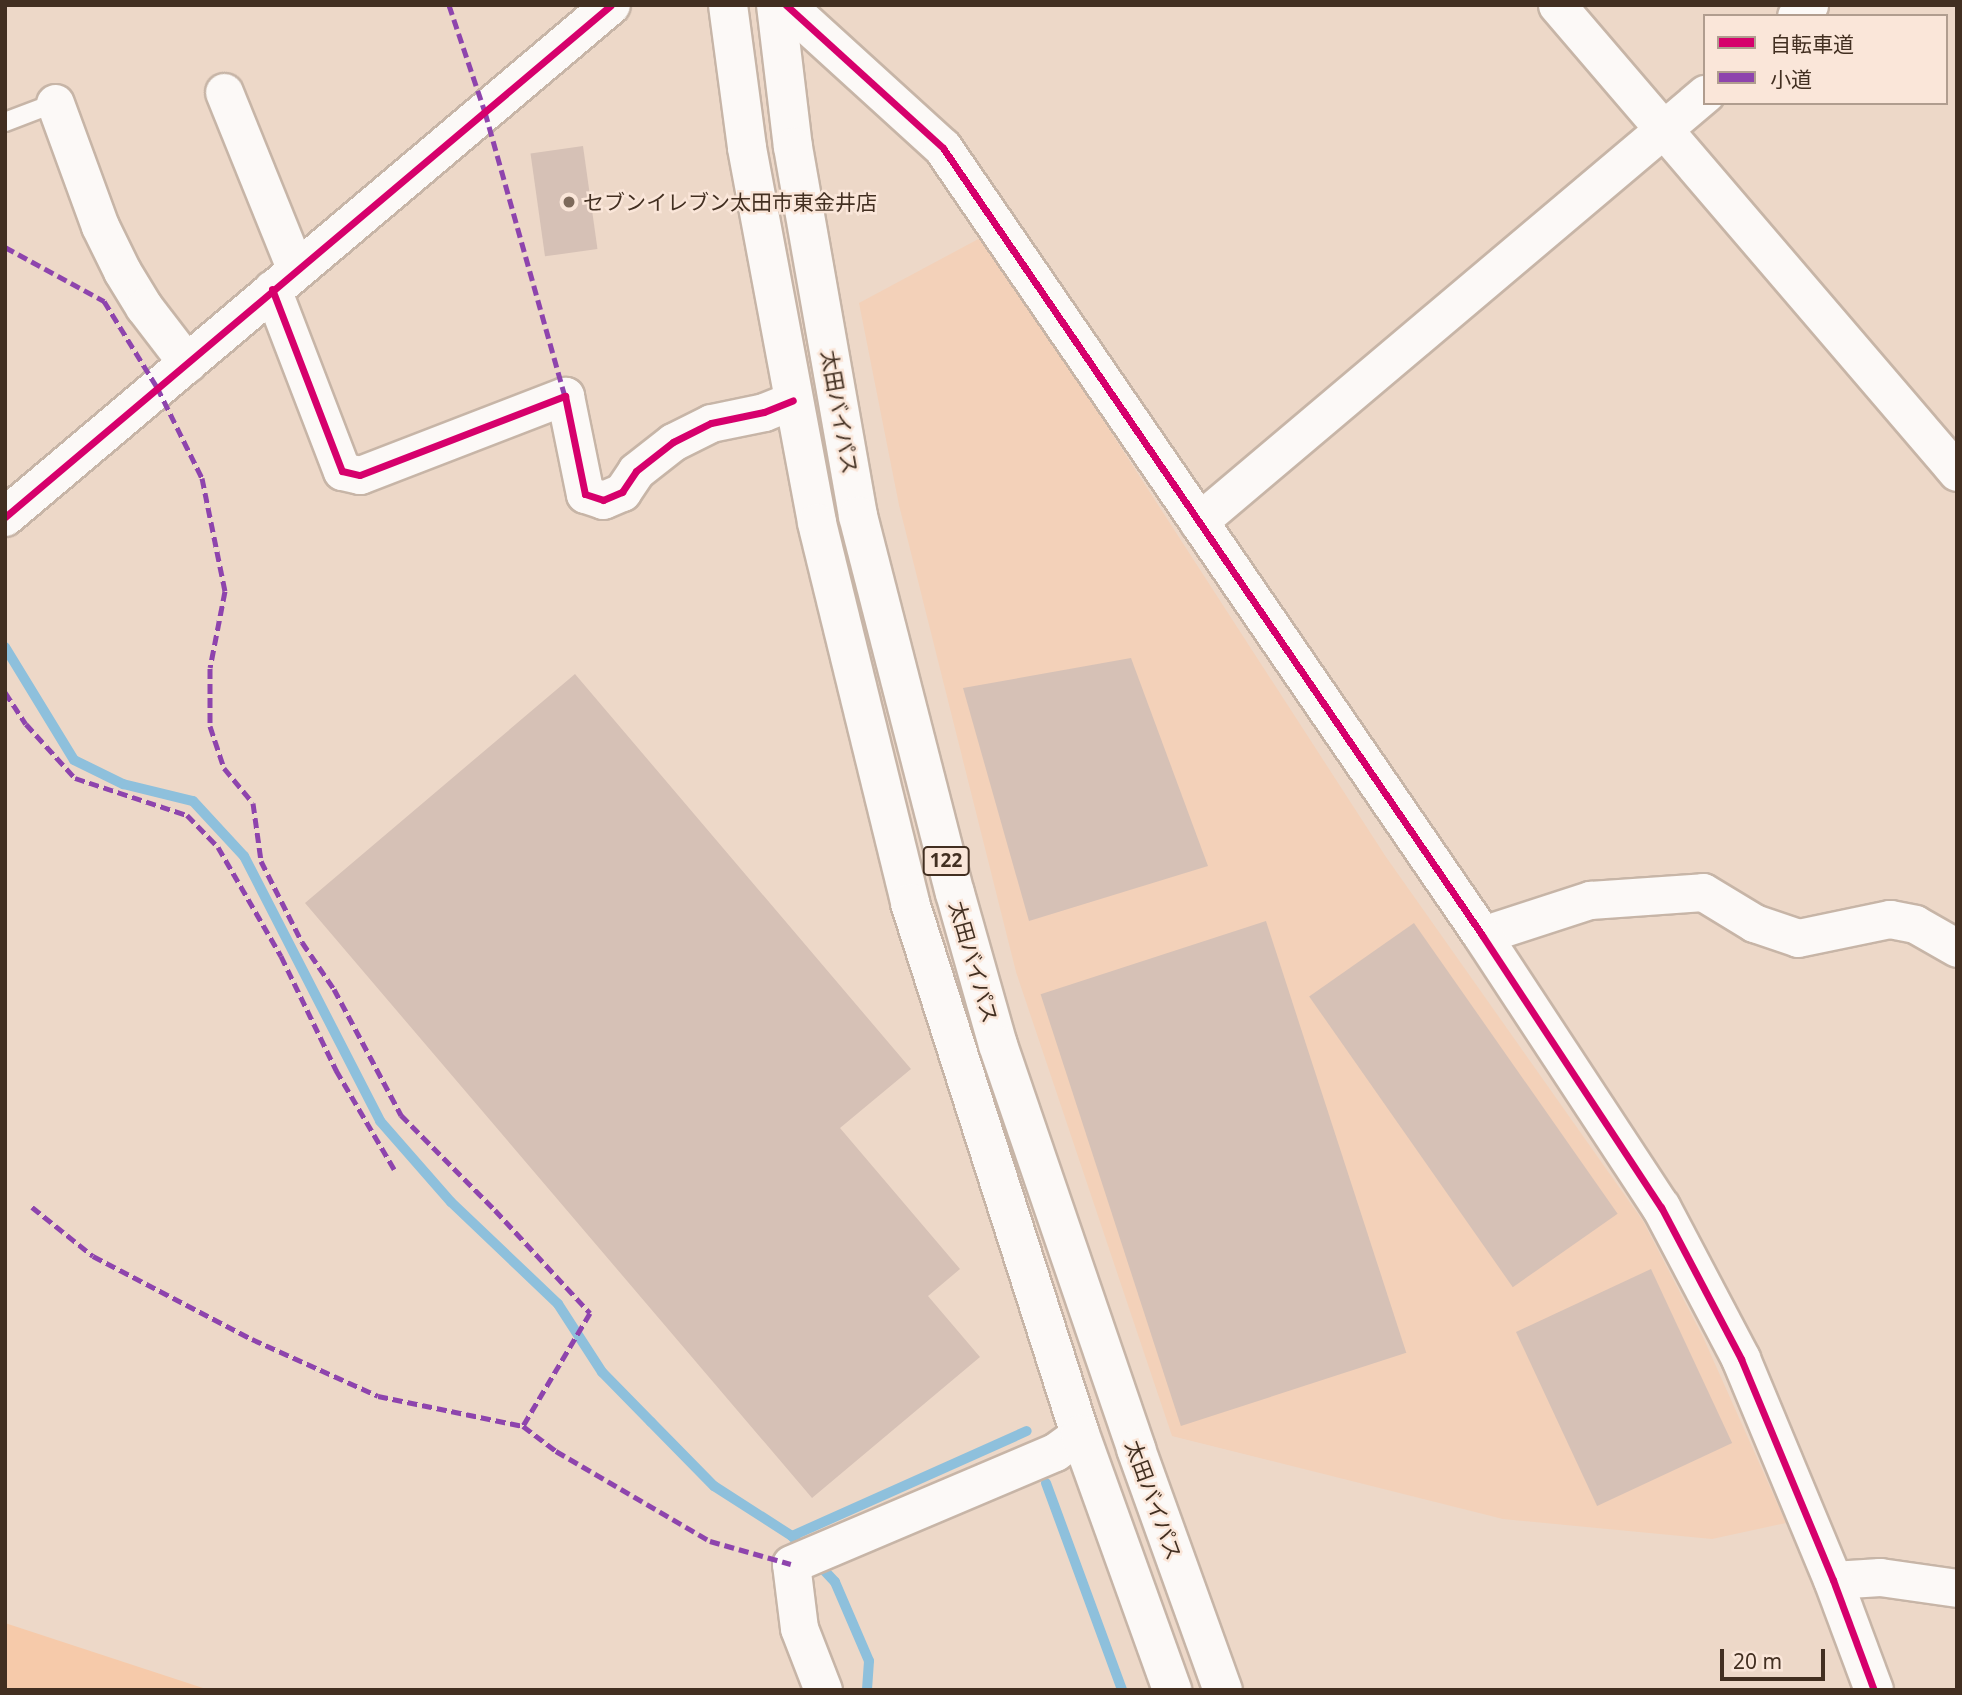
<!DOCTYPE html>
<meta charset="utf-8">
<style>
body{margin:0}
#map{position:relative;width:1962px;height:1695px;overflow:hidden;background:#edd8c8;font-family:"Noto Sans","Noto Sans JP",sans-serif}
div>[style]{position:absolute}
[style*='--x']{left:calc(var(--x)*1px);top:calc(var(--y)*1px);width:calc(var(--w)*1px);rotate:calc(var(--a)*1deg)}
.built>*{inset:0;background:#f3d1b9}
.green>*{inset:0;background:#f6caaa}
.stream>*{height:10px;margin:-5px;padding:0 5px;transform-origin:5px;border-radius:5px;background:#8ec0dc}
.building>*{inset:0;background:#d6c1b6;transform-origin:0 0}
.roads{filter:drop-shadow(2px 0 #c7b5a7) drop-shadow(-2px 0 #c7b5a7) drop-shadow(0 2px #c7b5a7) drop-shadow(0 -2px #c7b5a7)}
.service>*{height:18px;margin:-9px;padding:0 9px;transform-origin:9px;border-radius:9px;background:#fcf9f7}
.minor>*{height:37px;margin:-18.5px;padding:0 18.5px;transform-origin:18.5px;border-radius:18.5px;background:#fcf9f7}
.tertiary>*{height:38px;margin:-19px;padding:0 19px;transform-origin:19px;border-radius:19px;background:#fcf9f7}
.trunk>*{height:38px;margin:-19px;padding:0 19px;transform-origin:19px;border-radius:19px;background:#fcf9f7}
.quiet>*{height:5px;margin-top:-2.5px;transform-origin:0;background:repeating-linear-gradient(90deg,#8e44ad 0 10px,transparent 0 15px)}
.cycleway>*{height:7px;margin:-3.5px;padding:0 3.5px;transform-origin:3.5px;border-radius:3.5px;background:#d6006c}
.dots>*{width:19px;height:19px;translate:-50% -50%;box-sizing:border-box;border:4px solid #fae6d9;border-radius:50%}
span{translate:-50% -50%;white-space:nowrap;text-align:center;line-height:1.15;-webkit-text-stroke:5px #fae6d9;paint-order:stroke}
.shield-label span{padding:2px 5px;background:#fae6d9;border:2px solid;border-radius:5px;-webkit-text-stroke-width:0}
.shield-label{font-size:19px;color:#422f21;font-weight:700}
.poi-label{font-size:21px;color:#422f21}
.left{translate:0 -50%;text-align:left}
.street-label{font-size:21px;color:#422f21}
.frame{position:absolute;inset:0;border:7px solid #422f21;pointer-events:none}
.legend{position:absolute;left:1703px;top:14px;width:245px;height:91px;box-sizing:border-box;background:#fae6d9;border:2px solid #b09d8f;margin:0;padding:9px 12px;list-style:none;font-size:21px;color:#422f21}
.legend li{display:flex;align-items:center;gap:14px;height:35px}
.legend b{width:35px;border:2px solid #b09d8f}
.scale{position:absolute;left:1720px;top:1649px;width:105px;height:32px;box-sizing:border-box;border:4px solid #422f21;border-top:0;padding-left:9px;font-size:21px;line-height:24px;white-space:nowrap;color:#422f21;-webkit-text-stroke:5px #fae6d9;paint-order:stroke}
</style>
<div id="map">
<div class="built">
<i style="clip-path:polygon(984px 236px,1386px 857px,1643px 1221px,1703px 1337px,1786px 1523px,1712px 1539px,1503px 1519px,1172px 1436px,1016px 972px,899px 505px,859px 303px)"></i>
</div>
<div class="green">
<i style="clip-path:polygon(5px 1623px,209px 1690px,5px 1690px)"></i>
</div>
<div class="stream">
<i style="--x:5;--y:647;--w:132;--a:58.6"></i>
<i style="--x:74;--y:760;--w:55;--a:26.1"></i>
<i style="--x:123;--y:784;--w:72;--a:13.7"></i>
<i style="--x:193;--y:801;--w:75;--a:47.2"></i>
<i style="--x:244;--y:856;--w:298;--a:62.8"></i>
<i style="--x:380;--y:1121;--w:108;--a:48.8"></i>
<i style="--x:451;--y:1202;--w:148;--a:43.6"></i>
<i style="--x:558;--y:1304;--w:81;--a:57.1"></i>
<i style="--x:602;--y:1372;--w:70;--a:45.6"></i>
<i style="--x:651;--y:1422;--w:90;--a:45.5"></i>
<i style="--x:714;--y:1486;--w:93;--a:32.7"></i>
<i style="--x:792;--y:1536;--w:63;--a:46.9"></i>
<i style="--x:835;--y:1582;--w:86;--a:66.7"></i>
<i style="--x:869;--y:1661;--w:29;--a:94"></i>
<i style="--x:1046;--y:1483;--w:221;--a:69.8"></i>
<i style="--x:792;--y:1536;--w:257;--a:-24.1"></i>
</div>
<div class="building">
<i style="left:583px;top:146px;width:104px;height:53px;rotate:82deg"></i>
<i style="clip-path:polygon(1131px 658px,1208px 866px,1029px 921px,963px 688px)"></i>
<i style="clip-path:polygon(575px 674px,911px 1069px,840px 1128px,960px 1269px,928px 1296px,980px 1357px,812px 1498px,305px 903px)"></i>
<i style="left:1266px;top:921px;width:454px;height:237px;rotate:72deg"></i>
<i style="left:1414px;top:923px;width:355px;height:128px;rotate:55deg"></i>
<i style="left:1651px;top:1269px;width:192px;height:149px;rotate:65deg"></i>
</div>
<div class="roads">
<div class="service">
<i style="--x:5;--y:122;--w:53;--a:-20.8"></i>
</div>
<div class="minor">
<i style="--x:1557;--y:5;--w:615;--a:49.42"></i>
<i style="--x:1796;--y:16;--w:17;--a:-40"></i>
<i style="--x:224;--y:92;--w:192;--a:68"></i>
<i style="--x:55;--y:103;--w:131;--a:69.9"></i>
<i style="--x:100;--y:226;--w:50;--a:63.9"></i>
<i style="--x:122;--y:271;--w:42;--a:58.6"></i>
<i style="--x:144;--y:307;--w:71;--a:52.5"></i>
<i style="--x:272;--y:289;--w:195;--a:69"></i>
<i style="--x:342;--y:471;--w:18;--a:13"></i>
<i style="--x:360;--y:475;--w:220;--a:-21.1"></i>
<i style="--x:565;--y:396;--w:100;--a:78.5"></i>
<i style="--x:585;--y:494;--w:19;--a:18"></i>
<i style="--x:603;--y:500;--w:21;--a:-23"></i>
<i style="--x:622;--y:492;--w:25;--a:-56"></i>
<i style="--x:636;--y:471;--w:47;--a:-38.1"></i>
<i style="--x:673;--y:442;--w:42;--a:-26.6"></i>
<i style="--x:711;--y:423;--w:54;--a:-11.7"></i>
<i style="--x:764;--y:412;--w:31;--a:-22"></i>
<i style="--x:1198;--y:522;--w:664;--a:-40.17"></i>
<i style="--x:1482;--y:935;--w:114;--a:-18"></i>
<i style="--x:1590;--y:900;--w:113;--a:-4"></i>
<i style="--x:1703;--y:892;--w:60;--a:31.3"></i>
<i style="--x:1754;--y:923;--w:46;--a:18.8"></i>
<i style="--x:1798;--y:938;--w:94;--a:-11.7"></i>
<i style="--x:1890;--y:919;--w:25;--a:11"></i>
<i style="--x:1915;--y:924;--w:48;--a:29.7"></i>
<i style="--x:1833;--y:1580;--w:47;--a:-3.7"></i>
<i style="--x:1880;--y:1577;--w:78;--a:8.1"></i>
<i style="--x:823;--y:1690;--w:66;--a:-111.2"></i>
<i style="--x:799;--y:1628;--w:64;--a:-97.1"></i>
<i style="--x:791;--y:1564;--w:287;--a:-23"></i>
<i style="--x:1055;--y:1452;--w:31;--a:-36"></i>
</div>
<div class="tertiary">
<i style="--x:786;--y:5;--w:212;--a:42.3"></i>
<i style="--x:943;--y:148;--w:954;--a:55.59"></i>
<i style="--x:1482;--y:935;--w:326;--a:56.7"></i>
<i style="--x:1661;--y:1207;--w:172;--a:62.2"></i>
<i style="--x:1741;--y:1359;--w:239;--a:67.4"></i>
<i style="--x:1833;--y:1580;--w:117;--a:69.6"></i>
<i style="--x:5;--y:517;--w:793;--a:-40.19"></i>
</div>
<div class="trunk">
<i style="--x:728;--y:5;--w:144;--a:82.4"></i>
<i style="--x:747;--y:148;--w:381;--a:79.4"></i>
<i style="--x:817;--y:523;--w:391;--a:76.2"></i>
<i style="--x:910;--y:903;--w:558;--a:72.25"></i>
<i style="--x:1080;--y:1434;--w:272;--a:70.2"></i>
<i style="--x:776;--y:5;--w:143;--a:83.2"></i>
<i style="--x:793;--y:147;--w:375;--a:80"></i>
<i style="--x:858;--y:516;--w:389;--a:75.6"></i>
<i style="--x:955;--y:893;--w:158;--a:74.2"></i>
<i style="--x:998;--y:1045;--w:427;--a:71.1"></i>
<i style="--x:1136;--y:1449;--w:256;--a:70.2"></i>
</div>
</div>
<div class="quiet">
<i style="--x:449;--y:5;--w:113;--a:71.4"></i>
<i style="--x:485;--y:112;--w:295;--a:74.3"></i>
<i style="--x:5;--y:247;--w:113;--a:28.6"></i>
<i style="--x:104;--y:301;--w:101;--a:58.4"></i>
<i style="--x:157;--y:387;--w:102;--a:63.7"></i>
<i style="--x:202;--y:478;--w:115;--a:78.5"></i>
<i style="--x:225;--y:591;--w:78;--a:101"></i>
<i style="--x:210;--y:668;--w:58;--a:90"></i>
<i style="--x:210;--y:726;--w:44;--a:71.6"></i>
<i style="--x:224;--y:768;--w:45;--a:50.4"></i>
<i style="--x:253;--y:803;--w:59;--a:82.1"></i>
<i style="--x:261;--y:861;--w:91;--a:63.2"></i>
<i style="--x:302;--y:942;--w:57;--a:55.8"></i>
<i style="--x:334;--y:989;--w:143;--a:62"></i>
<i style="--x:401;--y:1115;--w:134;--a:45.3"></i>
<i style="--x:495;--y:1210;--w:140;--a:47.3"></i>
<i style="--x:590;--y:1313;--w:131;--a:120.7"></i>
<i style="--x:5;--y:692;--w:38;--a:57"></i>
<i style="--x:26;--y:724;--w:73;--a:47.8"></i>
<i style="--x:75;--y:778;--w:118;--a:18.3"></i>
<i style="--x:187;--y:815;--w:45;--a:45.9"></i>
<i style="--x:218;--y:847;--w:126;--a:60"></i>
<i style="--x:281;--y:956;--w:127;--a:64.2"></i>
<i style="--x:336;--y:1070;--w:115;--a:59.6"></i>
<i style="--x:32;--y:1207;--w:78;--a:38.8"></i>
<i style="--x:93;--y:1256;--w:179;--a:27.6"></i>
<i style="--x:252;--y:1339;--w:138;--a:24.3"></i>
<i style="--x:378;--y:1396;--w:148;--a:11.7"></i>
<i style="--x:523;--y:1426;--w:41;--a:37.1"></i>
<i style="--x:556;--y:1451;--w:178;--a:30.3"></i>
<i style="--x:710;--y:1541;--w:84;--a:15.9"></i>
</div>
<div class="cycleway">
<i style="--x:786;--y:5;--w:212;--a:42.3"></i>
<i style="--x:943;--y:148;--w:954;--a:55.59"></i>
<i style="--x:1482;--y:935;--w:326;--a:56.7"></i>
<i style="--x:1661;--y:1207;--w:172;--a:62.2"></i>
<i style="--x:1741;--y:1359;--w:239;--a:67.4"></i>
<i style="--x:1833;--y:1580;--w:117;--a:69.6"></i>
<i style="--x:272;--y:289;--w:195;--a:69"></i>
<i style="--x:342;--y:471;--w:18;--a:13"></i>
<i style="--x:360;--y:475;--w:220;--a:-21.1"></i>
<i style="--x:565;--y:396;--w:100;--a:78.5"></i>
<i style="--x:585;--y:494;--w:19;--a:18"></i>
<i style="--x:603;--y:500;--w:21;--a:-23"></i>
<i style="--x:622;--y:492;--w:25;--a:-56"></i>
<i style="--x:636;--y:471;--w:47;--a:-38.1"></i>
<i style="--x:673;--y:442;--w:42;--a:-26.6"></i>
<i style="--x:711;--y:423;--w:54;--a:-11.7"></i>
<i style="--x:764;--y:412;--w:31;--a:-22"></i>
<i style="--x:5;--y:517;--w:793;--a:-40.19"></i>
</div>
<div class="dots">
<i style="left:569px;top:202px;background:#7e6a5b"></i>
</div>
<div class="shield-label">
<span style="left:946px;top:861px">122</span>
</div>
<div class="poi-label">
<span class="left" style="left:583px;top:202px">セブンイレブン太田市東金井店</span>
</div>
<div class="street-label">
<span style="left:840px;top:412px;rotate:80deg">太田バイパス</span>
<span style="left:974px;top:962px;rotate:74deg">太田バイパス</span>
<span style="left:1154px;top:1500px;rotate:70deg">太田バイパス</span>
</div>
<div class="frame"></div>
<ul class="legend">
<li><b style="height:9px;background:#d6006c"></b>自転車道</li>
<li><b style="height:9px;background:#8e44ad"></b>小道</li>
</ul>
<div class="scale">20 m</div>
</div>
